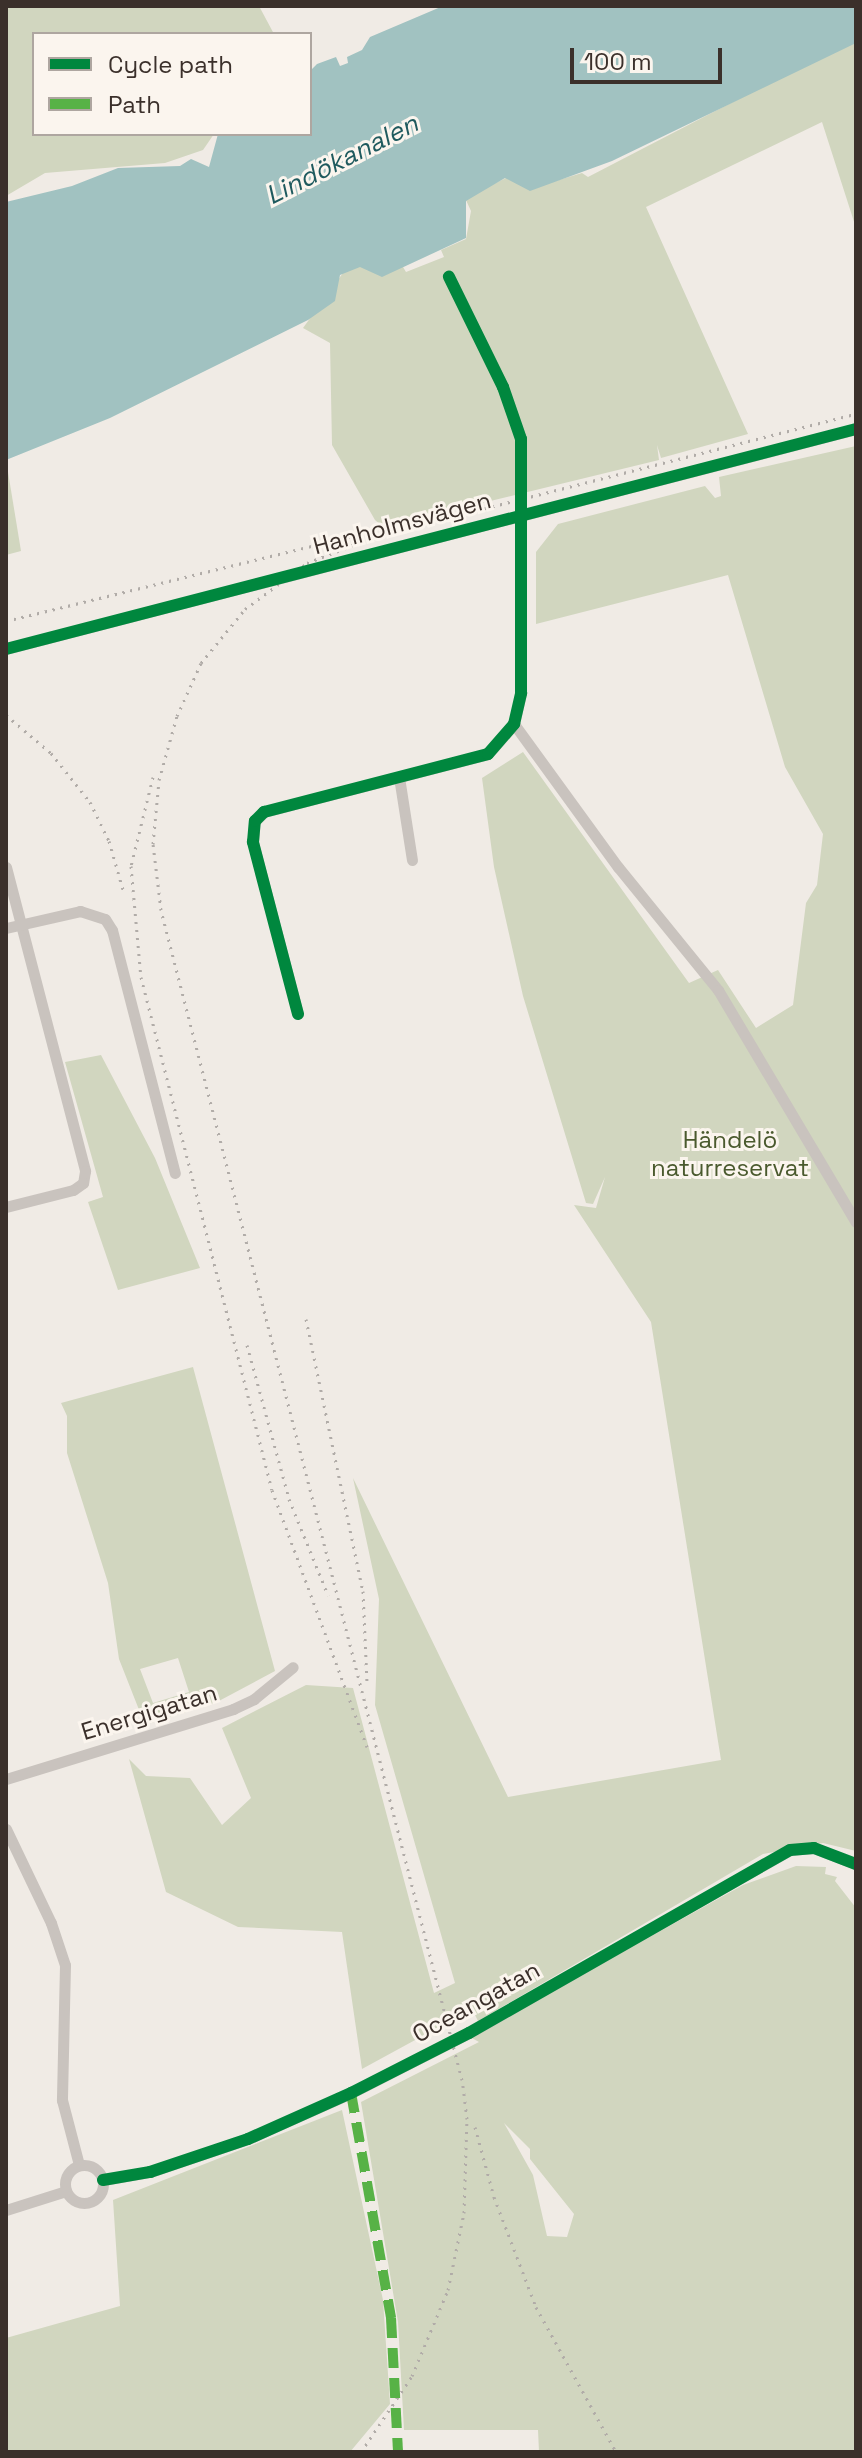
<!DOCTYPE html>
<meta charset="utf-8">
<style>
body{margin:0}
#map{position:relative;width:862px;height:2458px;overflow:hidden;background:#f0ebe5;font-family:"Space Grotesk",sans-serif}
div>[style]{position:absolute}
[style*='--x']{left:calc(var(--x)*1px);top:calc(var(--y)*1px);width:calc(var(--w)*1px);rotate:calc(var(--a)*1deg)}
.green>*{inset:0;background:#d1d6bf}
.water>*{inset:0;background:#a1c2c1}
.street>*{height:11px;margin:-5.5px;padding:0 5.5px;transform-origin:5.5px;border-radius:5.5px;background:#c9c3be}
.street>.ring{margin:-5.5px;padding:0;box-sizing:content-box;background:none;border:11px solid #c9c3be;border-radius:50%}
.rail>*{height:3px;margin-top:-1.5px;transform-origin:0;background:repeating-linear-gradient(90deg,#b1aca8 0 2px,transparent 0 8px)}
.quiet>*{height:10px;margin-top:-5px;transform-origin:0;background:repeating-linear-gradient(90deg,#57b246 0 20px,transparent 0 30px)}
.cycleway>*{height:12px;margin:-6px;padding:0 6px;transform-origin:6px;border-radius:6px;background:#00873e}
span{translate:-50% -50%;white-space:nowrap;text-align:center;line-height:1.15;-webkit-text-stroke:6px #fbf5ee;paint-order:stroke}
.street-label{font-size:24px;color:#3b302b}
.park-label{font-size:24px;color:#4a5a2e}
.water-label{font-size:26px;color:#1f5a5e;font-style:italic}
.frame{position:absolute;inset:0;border:8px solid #3b302b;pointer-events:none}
.legend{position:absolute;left:32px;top:32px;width:280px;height:104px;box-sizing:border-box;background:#fbf5ee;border:2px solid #aea6a0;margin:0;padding:10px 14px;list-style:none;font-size:24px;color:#3b302b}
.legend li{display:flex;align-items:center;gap:16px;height:40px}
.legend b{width:40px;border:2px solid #aea6a0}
.scale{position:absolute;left:570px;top:48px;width:152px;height:36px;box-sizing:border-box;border:4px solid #3b302b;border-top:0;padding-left:10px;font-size:24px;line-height:28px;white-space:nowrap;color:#3b302b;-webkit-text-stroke:6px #fbf5ee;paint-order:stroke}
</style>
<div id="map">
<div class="green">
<i style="clip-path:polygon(6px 6px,259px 6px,274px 34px,34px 34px,34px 134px,214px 134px,203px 150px,165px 163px,45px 173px,6px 196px)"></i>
<i style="clip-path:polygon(856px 38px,856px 228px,822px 122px,646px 207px,748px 434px,661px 458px,657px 445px,659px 460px,383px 527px,375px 520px,332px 445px,330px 343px,303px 328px,348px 266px,403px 267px,406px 272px,444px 257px,441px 250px,466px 239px,471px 211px,465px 198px,510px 176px,532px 188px,582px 173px,588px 177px)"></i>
<i style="clip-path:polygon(856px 446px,856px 1851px,823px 1843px,763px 1854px,478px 2021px,472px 2009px,362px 2069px,342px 1932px,238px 1927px,166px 1892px,129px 1759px,146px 1776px,190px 1778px,222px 1825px,251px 1798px,222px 1728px,306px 1685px,353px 1688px,434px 1993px,455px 1983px,375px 1705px,379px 1599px,353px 1478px,508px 1797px,721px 1760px,651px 1322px,574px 1205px,596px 1208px,605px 1177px,593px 1204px,586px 1203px,523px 996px,494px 867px,482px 778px,523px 752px,689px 983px,718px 970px,756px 1028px,793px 1005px,806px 903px,817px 885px,823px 834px,785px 767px,728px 575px,536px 624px,536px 552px,558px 524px,705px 486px,715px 498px,721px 496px,719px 477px)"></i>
<i style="clip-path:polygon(8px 472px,21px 551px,6px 555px,6px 473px)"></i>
<i style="clip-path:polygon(101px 1055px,155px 1158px,200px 1268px,118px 1290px,88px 1202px,103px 1197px,65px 1062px)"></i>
<i style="clip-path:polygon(evenodd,193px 1367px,275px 1671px,217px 1702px,145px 1725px,119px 1659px,108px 1583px,67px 1453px,67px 1416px,61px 1403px,193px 1367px,178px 1658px,189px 1692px,153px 1703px,140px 1669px,178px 1658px)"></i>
<i style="clip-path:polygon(evenodd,796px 1866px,826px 1867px,825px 1874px,837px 1877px,835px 1881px,856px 1908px,856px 2452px,539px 2452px,538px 2430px,404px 2430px,398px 2322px,361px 2102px,479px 2042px,470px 2037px,743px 1885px,796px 1866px,504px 2123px,530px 2149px,530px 2159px,574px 2214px,567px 2237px,547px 2236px,533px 2175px,504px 2123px)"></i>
<i style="clip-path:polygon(342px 2110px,383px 2300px,390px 2404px,350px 2452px,6px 2452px,6px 2338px,120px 2306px,113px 2200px)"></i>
</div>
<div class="water">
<i style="clip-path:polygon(443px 6px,856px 6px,856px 43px,612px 161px,530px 191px,505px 178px,466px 201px,466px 238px,382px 277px,360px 267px,340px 275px,335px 301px,308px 320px,110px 418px,6px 460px,6px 202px,72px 186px,118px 168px,180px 166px,191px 159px,209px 167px,218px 134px,310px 134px,310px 71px,317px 64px,336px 57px,340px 66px,348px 63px,347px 57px,362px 50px,370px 37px)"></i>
</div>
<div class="street">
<i style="--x:6;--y:649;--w:878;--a:-14.51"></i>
<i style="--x:514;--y:724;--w:177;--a:54"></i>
<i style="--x:618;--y:867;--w:159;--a:50.9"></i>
<i style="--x:718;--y:990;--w:270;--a:59.3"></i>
<i style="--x:399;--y:777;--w:84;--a:81.1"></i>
<i style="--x:6;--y:867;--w:314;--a:75.4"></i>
<i style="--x:85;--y:1171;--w:12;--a:99"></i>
<i style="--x:83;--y:1183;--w:12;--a:145"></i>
<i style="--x:73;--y:1190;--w:69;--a:165.8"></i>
<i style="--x:6;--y:928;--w:76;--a:-12.9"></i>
<i style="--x:80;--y:911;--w:26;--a:18"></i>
<i style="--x:105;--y:919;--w:13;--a:58"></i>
<i style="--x:112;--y:930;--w:251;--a:75.5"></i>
<i style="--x:298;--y:1014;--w:178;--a:-104.7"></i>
<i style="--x:253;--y:842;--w:21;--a:-85"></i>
<i style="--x:255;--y:821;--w:13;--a:-45"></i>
<i style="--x:264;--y:812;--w:231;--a:-14.5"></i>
<i style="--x:488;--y:754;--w:40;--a:-49"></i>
<i style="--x:514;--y:724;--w:32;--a:-77"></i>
<i style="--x:521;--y:693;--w:254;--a:-90"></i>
<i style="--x:521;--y:439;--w:55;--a:-109.1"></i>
<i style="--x:503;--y:387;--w:123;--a:-116.1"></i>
<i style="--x:6;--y:1779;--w:238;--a:-17.1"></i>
<i style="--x:233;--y:1709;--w:23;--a:-25"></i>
<i style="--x:254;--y:1699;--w:50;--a:-39.4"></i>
<i style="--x:6;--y:1829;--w:104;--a:64.4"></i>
<i style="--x:51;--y:1923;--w:44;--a:71.6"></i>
<i style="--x:65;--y:1965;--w:135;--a:91.3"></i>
<i style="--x:62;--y:2100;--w:67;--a:75.3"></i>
<i class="ring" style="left:65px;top:2165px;width:27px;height:27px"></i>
<i style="--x:103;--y:2180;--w:48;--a:-9.7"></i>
<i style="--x:150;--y:2172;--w:103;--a:-18.6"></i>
<i style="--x:248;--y:2139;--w:113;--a:-24.1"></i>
<i style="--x:351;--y:2093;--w:132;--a:-27"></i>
<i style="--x:469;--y:2033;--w:369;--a:-29.7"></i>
<i style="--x:790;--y:1850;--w:24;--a:-5"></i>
<i style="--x:814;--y:1848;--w:45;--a:20.9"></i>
<i style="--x:6;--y:2210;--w:63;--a:-17.6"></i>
</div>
<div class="rail">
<i style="--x:6;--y:621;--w:356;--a:-13.8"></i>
<i style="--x:6;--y:715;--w:59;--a:40.2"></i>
<i style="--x:51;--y:753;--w:63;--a:51.5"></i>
<i style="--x:90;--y:802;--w:43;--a:64"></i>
<i style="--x:109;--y:841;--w:54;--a:73.9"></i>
<i style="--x:153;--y:777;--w:92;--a:103.9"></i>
<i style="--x:131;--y:866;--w:111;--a:84.9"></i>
<i style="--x:141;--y:977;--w:529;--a:75.68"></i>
<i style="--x:272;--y:1490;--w:274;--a:69.7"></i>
<i style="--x:306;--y:1319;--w:278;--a:78.2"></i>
<i style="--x:363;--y:1591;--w:92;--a:87.5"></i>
<i style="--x:247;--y:1345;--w:160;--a:74.7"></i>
<i style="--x:289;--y:1499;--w:104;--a:67.9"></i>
<i style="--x:475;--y:2127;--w:73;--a:74.8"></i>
<i style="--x:494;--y:2197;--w:118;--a:69.1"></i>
<i style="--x:536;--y:2307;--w:166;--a:61.1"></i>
<i style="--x:361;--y:2452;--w:92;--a:-56.1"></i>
<i style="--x:412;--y:2376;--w:93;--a:-67.3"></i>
<i style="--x:448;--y:2290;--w:79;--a:-78.3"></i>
<i style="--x:464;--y:2213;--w:94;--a:-88.2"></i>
<i style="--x:467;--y:2119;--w:39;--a:-97"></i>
<i style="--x:462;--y:2080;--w:1208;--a:-104.43"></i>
<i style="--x:161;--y:910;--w:66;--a:-96.9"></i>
<i style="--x:153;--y:844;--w:64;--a:-84.6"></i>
<i style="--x:159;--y:780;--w:66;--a:-74.3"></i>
<i style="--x:177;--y:716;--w:58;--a:-65.6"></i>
<i style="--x:201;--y:663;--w:70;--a:-50.8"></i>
<i style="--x:245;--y:609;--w:77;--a:-36.6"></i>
<i style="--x:307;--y:563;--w:74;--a:-21.4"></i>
<i style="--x:376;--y:536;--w:495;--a:-14.3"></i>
</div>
<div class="quiet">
<i style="--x:351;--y:2093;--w:229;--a:79.9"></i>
<i style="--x:391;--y:2318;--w:134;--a:87"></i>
</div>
<div class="cycleway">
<i style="--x:6;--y:649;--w:878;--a:-14.51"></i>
<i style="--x:298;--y:1014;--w:178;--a:-104.7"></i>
<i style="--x:253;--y:842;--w:21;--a:-85"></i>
<i style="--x:255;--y:821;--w:13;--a:-45"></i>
<i style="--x:264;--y:812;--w:231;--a:-14.5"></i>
<i style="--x:488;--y:754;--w:40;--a:-49"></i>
<i style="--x:514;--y:724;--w:32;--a:-77"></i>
<i style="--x:521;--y:693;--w:254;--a:-90"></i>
<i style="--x:521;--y:439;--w:55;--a:-109.1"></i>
<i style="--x:503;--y:387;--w:123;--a:-116.1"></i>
<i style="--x:103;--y:2180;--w:48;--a:-9.7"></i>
<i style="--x:150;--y:2172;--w:103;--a:-18.6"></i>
<i style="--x:248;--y:2139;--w:113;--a:-24.1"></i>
<i style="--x:351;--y:2093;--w:132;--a:-27"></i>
<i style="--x:469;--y:2033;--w:369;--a:-29.7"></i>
<i style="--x:790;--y:1850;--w:24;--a:-5"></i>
<i style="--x:814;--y:1848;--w:45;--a:20.9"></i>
</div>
<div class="street-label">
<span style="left:402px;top:523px;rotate:-15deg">Hanholmsvägen</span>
<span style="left:149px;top:1712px;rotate:-17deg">Energigatan</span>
<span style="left:476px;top:2002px;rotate:-29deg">Oceangatan</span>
</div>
<div class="park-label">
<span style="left:730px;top:1154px">Händelö<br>naturreservat</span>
</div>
<div class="water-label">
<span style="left:342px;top:160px;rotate:-27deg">Lindökanalen</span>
</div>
<div class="frame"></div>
<ul class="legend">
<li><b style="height:10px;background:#00873e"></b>Cycle path</li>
<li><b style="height:10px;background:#57b246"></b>Path</li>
</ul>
<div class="scale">100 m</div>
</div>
